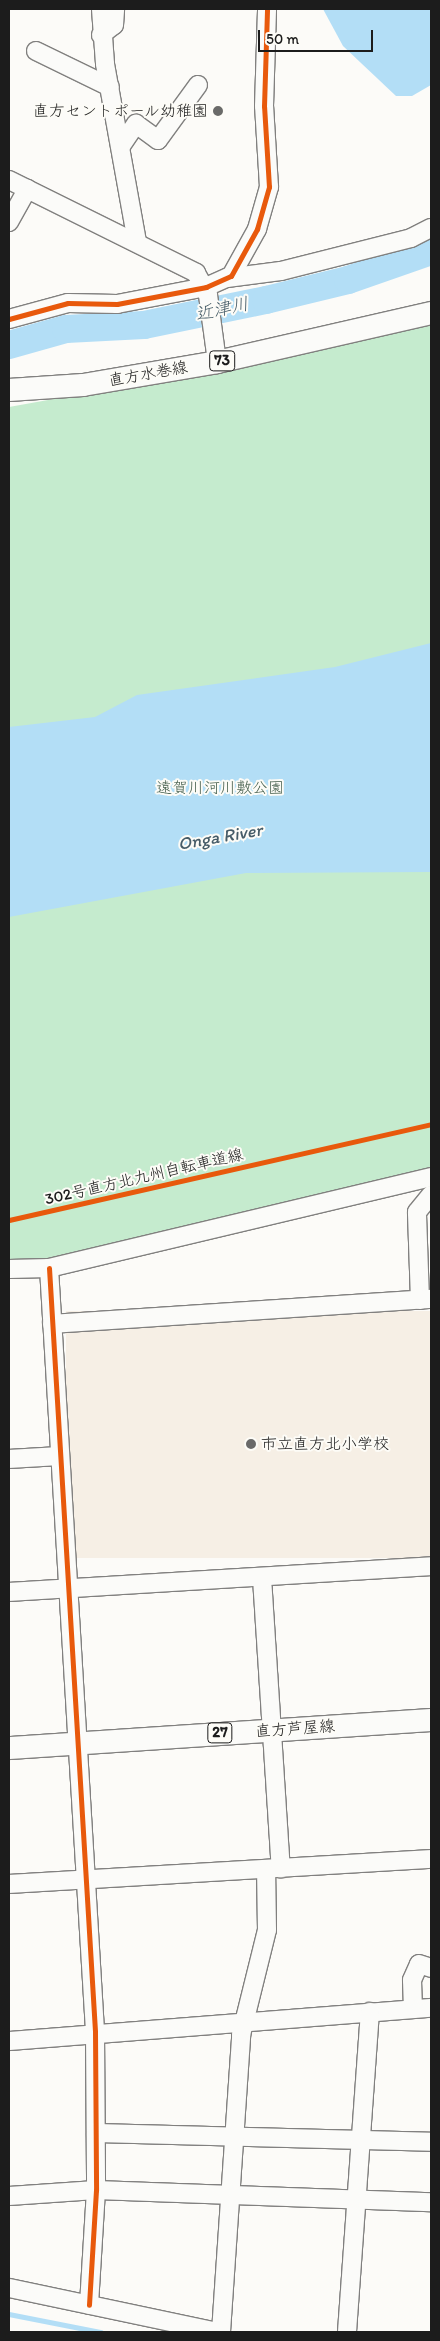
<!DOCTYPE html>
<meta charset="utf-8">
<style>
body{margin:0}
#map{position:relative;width:440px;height:2341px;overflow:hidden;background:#fcfbf8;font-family:Itim,"Klee One",sans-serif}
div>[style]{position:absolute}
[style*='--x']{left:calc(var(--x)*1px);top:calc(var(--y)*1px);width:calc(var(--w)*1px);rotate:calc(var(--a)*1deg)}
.built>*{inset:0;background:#f6efe5;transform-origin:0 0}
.green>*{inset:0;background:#c5ebce}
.water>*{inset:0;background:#b3def6}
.stream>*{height:4.5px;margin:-2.25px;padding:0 2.25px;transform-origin:2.25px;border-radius:2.25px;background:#b3def6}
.river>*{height:28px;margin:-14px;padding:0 14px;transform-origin:14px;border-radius:14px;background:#b3def6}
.roads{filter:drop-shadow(1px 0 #81807f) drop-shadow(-1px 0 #81807f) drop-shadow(0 1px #81807f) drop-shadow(0 -1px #81807f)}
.minor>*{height:18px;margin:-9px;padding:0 9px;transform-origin:9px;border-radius:9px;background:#fbfbf9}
.major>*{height:22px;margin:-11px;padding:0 11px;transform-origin:11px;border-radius:11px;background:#fbfbf9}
.cycleway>*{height:5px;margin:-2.5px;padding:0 2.5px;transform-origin:2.5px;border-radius:2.5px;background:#e8590c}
.dots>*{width:14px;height:14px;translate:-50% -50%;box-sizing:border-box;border:2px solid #fdfcf7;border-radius:50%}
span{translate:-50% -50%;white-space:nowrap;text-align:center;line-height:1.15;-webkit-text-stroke:4px #fdfcf7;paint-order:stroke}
.shield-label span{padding:1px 4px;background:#fdfcf7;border:1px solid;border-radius:4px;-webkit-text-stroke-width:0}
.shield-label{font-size:15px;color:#1c1c1c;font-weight:700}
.poi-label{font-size:16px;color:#1c1c1c}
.right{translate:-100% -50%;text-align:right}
.left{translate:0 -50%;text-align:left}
.street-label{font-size:16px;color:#1c1c1c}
.park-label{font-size:16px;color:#47604e}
.water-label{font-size:18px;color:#465c68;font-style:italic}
.frame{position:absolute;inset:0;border:10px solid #1c1c1c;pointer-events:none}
.scale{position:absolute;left:258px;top:30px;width:115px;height:22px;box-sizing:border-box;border:2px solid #1c1c1c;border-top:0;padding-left:6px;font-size:15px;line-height:18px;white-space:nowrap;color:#1c1c1c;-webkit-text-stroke:4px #fdfcf7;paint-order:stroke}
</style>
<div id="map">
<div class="built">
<i style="left:431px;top:1311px;width:247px;height:365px;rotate:90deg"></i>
</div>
<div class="green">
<i style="clip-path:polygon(431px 322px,431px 1170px,9px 1274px,9px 407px,221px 369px)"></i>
</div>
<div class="water">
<i style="clip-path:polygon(323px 9px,431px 9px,431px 85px,412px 96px,396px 96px,343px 46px)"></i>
<i style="clip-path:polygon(431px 643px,431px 872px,246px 873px,9px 917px,9px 727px,95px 717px,137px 695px,335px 667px)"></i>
</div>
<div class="stream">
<i style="--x:9;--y:2314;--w:94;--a:11.1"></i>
</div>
<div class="river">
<i style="--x:9;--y:345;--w:59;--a:-15.7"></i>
<i style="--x:66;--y:329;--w:78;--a:-2.9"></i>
<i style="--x:144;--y:325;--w:125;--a:-11.6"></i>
<i style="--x:266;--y:300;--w:84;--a:-13.7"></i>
<i style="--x:348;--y:280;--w:88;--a:-19.3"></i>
</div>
<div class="roads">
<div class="minor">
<i style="--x:101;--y:9;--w:55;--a:85.8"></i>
<i style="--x:105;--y:64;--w:180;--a:79.8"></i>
<i style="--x:101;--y:35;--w:16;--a:-38"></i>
<i style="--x:114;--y:25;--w:16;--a:-86"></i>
<i style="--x:36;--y:51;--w:82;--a:25.9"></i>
<i style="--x:121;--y:146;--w:27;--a:-56"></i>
<i style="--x:136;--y:124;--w:27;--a:36"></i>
<i style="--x:158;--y:140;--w:68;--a:-54"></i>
<i style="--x:9;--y:180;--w:209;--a:26.4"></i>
<i style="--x:196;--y:273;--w:25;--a:61"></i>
<i style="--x:208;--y:295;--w:68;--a:82.3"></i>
<i style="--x:9;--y:222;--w:38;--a:-61"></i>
<i style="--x:227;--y:278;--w:54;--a:-7.4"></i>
<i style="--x:281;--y:271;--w:134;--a:-14.2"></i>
<i style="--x:411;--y:238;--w:22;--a:-27"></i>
<i style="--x:9;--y:319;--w:61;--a:-15.2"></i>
<i style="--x:68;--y:303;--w:49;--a:1.2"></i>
<i style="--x:117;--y:304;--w:91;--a:-10.8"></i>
<i style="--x:206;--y:287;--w:27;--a:-24"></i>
<i style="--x:231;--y:276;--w:54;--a:-61"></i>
<i style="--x:257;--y:229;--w:44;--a:-74.1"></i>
<i style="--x:269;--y:187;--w:81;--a:-93.5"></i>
<i style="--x:264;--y:106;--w:97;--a:-88.2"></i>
<i style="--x:49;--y:1268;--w:765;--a:86.55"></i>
<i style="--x:95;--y:2032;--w:158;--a:89.6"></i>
<i style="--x:96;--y:2190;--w:115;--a:93.5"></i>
<i style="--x:9;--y:1269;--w:40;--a:-1.4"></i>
<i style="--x:49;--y:1268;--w:393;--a:-13.4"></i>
<i style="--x:420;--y:1300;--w:88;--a:-92"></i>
<i style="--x:417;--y:1212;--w:22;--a:-51"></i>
<i style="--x:52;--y:1324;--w:380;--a:-3.8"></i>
<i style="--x:9;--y:1459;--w:50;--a:-3.4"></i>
<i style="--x:262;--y:1578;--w:291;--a:86.3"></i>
<i style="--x:9;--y:1592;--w:423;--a:-3.5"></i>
<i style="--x:9;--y:1884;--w:423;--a:-3.4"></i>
<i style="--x:413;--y:2009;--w:29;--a:-92"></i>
<i style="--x:412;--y:1980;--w:17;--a:-66"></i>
<i style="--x:419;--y:1964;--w:13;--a:18"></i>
<i style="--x:9;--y:2041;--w:423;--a:-4.5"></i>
<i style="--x:96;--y:2133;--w:335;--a:1.5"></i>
<i style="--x:9;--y:2196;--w:87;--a:-3.9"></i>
<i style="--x:96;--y:2190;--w:335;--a:2.1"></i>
<i style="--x:9;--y:2288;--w:214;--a:11.9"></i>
<i style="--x:221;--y:2332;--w:298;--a:-86.1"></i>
<i style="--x:241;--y:2035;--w:108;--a:-76.1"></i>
<i style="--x:267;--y:1930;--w:61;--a:-90.9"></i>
<i style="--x:347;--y:2332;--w:321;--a:-85.9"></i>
</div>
<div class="major">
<i style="--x:9;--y:390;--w:74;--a:-3.9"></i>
<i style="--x:83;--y:385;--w:136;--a:-9.7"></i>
<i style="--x:217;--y:362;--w:220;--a:-12.9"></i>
<i style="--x:9;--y:1748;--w:423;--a:-3.8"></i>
</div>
</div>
<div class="cycleway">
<i style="--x:9;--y:319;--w:61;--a:-15.2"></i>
<i style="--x:68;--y:303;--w:49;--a:1.2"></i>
<i style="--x:117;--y:304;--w:91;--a:-10.8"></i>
<i style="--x:206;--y:287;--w:27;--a:-24"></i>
<i style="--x:231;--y:276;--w:54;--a:-61"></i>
<i style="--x:257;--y:229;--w:44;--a:-74.1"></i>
<i style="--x:269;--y:187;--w:81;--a:-93.5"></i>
<i style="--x:264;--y:106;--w:97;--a:-88.2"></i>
<i style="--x:9;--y:1220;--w:433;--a:-12.8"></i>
<i style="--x:49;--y:1268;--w:765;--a:86.55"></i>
<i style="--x:95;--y:2032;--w:158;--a:89.6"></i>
<i style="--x:96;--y:2190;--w:115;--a:93.5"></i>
</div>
<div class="dots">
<i style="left:218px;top:111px;background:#6a6a69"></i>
<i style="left:251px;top:1444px;background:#6a6a69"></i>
</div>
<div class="shield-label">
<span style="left:222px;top:361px">73</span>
<span style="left:220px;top:1733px">27</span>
</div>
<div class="poi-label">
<span class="right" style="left:208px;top:111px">直方セントポール幼稚園</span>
<span class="left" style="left:261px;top:1444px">市立直方北小学校</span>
</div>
<div class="street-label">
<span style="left:148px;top:374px;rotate:-10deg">直方水巻線</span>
<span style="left:144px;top:1177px;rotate:-13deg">302号直方北九州自転車道線</span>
<span style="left:295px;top:1729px;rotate:-4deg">直方芦屋線</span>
</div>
<div class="park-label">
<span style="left:220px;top:788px">遠賀川河川敷公園</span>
</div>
<div class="water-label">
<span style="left:222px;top:309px;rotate:-12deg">近津川</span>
<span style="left:220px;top:837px;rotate:-10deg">Onga River</span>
</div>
<div class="frame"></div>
<div class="scale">50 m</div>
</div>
